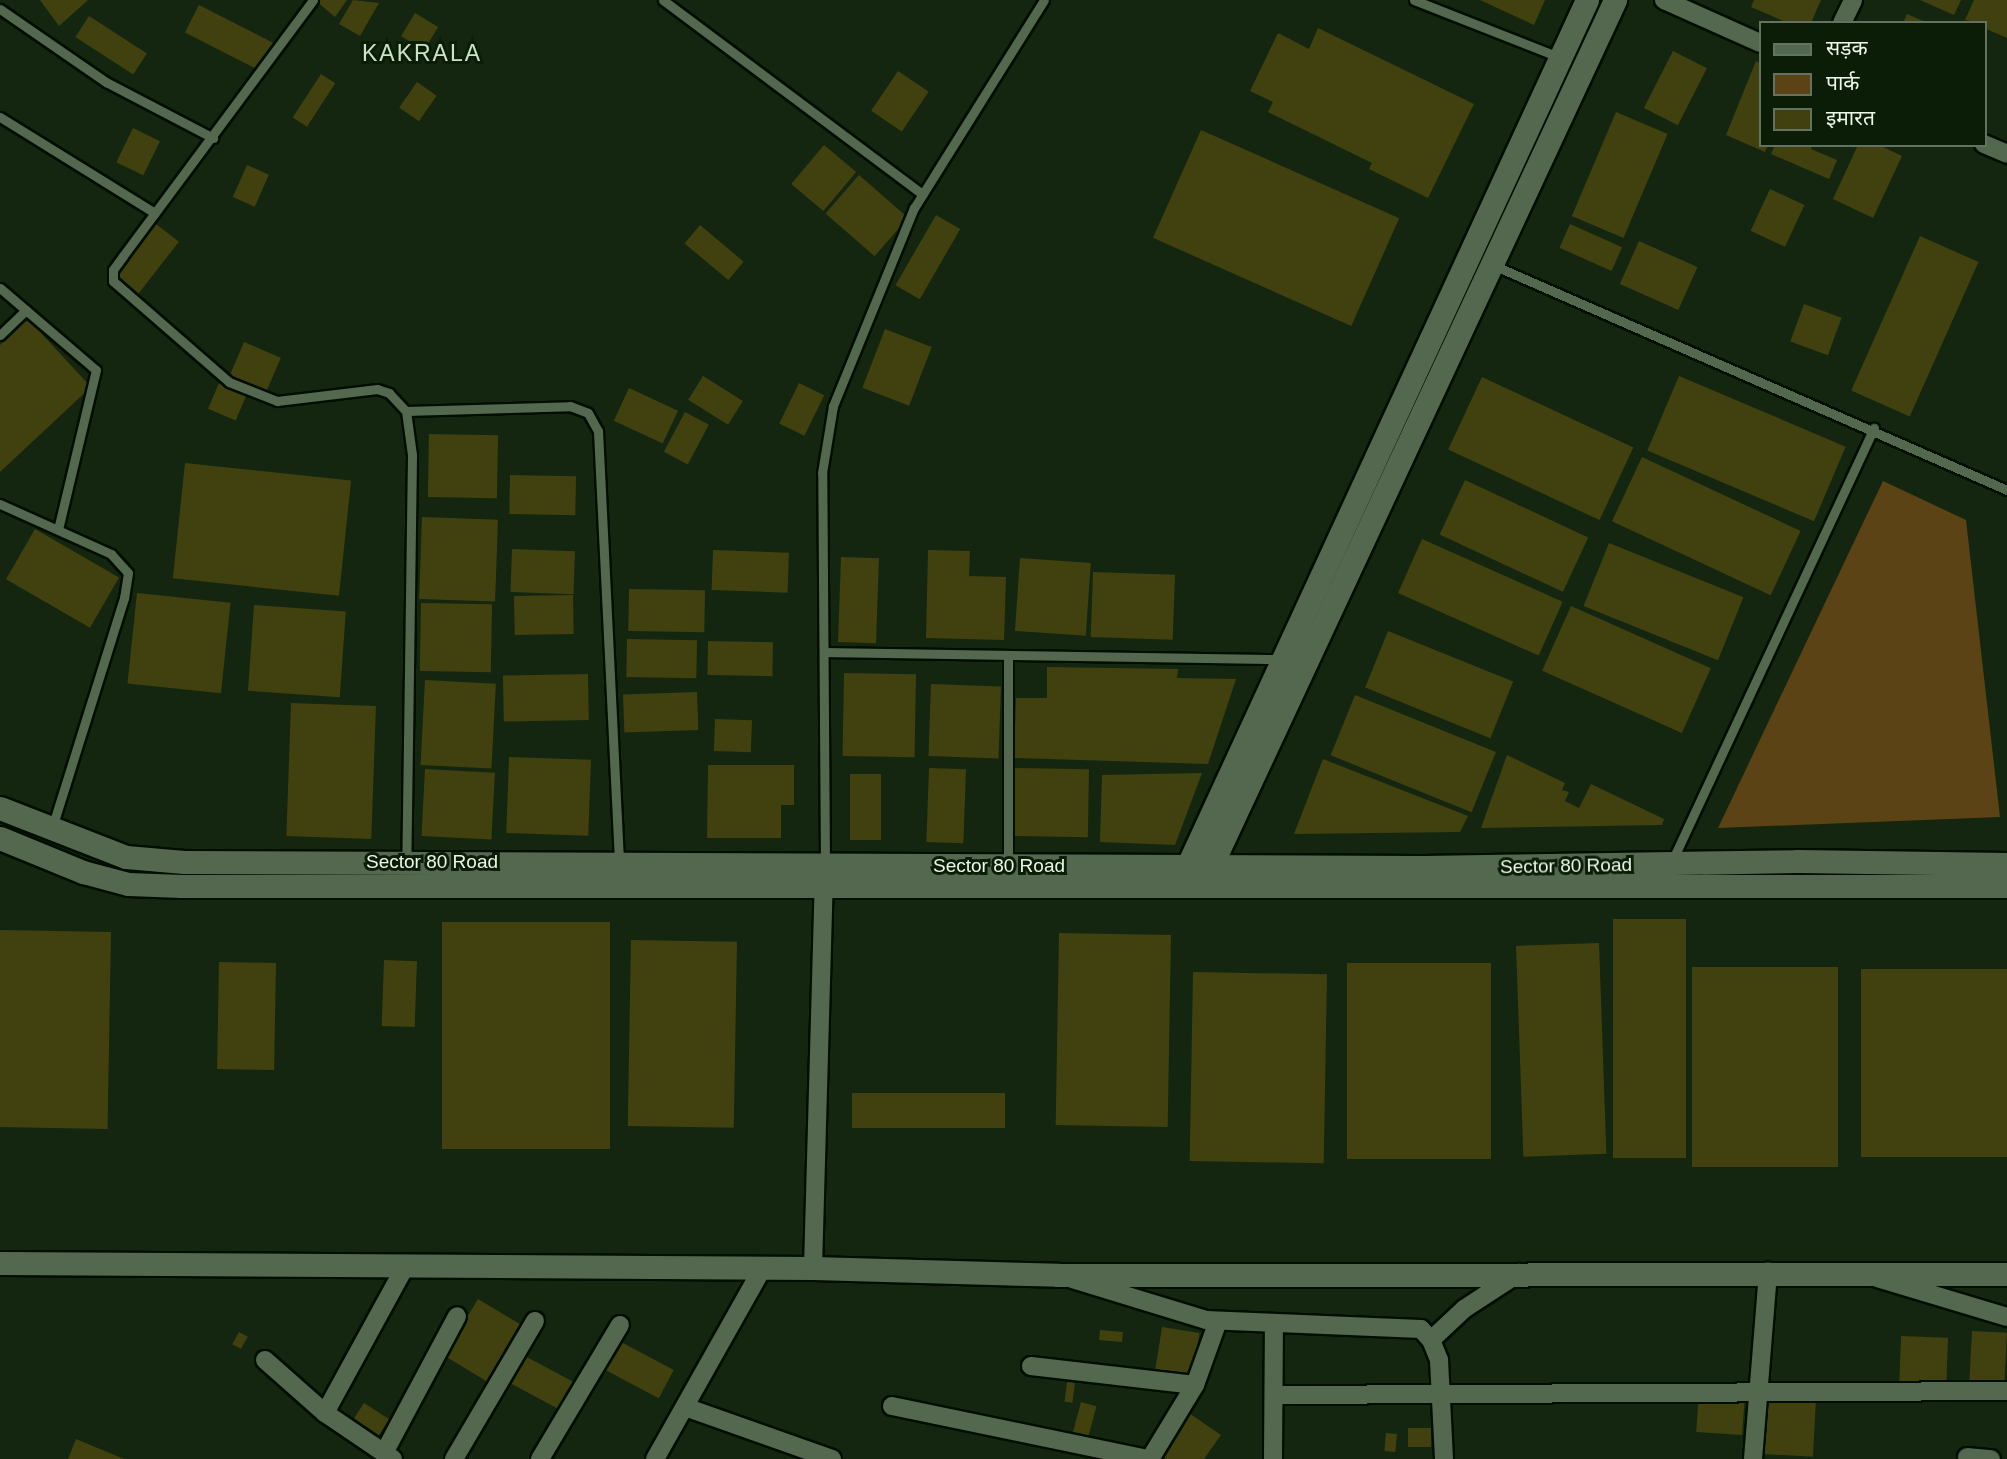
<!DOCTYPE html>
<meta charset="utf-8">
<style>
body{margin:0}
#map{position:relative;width:2007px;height:1459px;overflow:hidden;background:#142610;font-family:Arial,"Noto Sans Devanagari",sans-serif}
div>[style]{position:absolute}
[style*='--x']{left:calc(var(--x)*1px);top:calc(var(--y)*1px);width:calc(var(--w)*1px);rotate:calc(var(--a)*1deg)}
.green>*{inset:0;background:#5b4316}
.building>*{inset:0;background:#40410f;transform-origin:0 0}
.roads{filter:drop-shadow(2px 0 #010e00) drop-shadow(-2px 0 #010e00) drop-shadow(0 2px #010e00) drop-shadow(0 -2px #010e00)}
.service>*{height:9px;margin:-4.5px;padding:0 4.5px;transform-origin:4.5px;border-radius:4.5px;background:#546850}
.minor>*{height:18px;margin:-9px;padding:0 9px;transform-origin:9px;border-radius:9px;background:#546850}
.tertiary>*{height:23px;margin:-11.5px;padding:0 11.5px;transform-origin:11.5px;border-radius:11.5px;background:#546850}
span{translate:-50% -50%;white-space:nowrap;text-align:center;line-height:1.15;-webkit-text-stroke:6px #0b1c07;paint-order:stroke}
.street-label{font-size:19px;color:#eaf6e8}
.quarter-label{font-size:23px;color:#cbe2c6;letter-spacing:2px}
.legend{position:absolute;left:1759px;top:21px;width:228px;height:126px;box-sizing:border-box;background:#0b1c07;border:2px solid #647361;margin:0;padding:9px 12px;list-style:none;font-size:21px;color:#eaf6e8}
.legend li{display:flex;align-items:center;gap:14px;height:35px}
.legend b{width:35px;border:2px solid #647361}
</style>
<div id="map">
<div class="green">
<i style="clip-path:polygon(1883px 481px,1966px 520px,2000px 817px,1718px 828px)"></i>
</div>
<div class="building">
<i style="clip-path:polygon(40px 0,88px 0,59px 26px)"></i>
<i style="clip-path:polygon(315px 0,347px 0,335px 17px)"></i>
<i style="clip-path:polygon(353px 0,379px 3px,360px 36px,339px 24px)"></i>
<i style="clip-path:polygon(1480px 0,1545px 0,1534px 25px)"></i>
<i style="clip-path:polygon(1754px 0,1821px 0,1811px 23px,1788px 23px,1751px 7px)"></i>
<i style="clip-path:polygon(1920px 0,1961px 0,1954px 15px)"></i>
<i style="clip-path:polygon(1974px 0,2007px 0,2007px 38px,1984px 28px,1984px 23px,1965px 20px)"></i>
<i style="left:199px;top:5px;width:84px;height:31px;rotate:27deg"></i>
<i style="left:415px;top:13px;width:27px;height:27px;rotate:31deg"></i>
<i style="clip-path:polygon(1907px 14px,1928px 23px,1903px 23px)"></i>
<i style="left:89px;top:16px;width:69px;height:25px;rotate:33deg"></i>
<i style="clip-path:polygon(1318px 28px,1474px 104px,1428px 198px,1369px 169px,1372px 163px,1268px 112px,1273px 102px,1250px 91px,1278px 33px,1309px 49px)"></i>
<i style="left:1673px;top:51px;width:38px;height:64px;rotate:27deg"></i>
<i style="clip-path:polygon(1756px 61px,1760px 63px,1760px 145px,1768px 145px,1765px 152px,1726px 135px)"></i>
<i style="left:898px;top:71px;width:37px;height:48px;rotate:34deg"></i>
<i style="left:321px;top:74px;width:17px;height:52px;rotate:33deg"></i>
<i style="left:417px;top:82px;width:24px;height:31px;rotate:35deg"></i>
<i style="left:1616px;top:112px;width:56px;height:113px;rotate:23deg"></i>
<i style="left:133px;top:128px;width:30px;height:38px;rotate:26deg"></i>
<i style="left:1201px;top:130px;width:217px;height:118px;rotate:24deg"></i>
<i style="left:824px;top:145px;width:42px;height:51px;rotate:40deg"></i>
<i style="clip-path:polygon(1775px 145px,1812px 145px,1811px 149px,1837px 160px,1829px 179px,1771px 154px)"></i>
<i style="clip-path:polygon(1858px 145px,1879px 145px,1902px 156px,1873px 218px,1833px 199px)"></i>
<i style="left:247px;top:165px;width:24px;height:35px;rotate:24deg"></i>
<i style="left:859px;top:175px;width:65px;height:51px;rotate:41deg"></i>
<i style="left:1770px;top:189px;width:38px;height:46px;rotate:25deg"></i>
<i style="left:936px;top:215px;width:28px;height:81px;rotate:30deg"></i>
<i style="left:156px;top:224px;width:29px;height:69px;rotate:38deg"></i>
<i style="left:1570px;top:224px;width:57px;height:26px;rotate:24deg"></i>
<i style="left:700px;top:225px;width:57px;height:24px;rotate:40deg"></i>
<i style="left:1920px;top:236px;width:64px;height:169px;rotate:24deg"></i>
<i style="left:1639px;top:241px;width:64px;height:47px;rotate:24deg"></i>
<i style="left:1804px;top:304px;width:40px;height:40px;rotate:20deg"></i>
<i style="clip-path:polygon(28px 319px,91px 387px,0 472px,0 345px)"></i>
<i style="left:885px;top:329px;width:50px;height:63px;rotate:21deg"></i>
<i style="left:244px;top:342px;width:40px;height:39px;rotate:23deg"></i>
<i style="left:703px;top:376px;width:47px;height:28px;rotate:32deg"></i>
<i style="left:1679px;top:376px;width:181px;height:81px;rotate:23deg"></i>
<i style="left:1482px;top:377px;width:167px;height:80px;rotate:25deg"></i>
<i style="left:219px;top:383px;width:30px;height:28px;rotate:23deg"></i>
<i style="left:799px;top:383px;width:28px;height:45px;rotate:26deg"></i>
<i style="left:629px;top:388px;width:54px;height:36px;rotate:25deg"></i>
<i style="left:685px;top:412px;width:27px;height:45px;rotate:28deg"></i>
<i style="left:429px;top:434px;width:69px;height:63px;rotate:1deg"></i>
<i style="left:1642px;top:457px;width:175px;height:71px;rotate:25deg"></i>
<i style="left:185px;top:463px;width:167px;height:116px;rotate:6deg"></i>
<i style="left:510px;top:475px;width:66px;height:39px;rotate:1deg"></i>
<i style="left:1465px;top:480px;width:136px;height:60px;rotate:25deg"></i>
<i style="left:422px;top:517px;width:76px;height:82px;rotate:2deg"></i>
<i style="left:35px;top:529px;width:97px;height:58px;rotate:30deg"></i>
<i style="left:1422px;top:539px;width:154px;height:59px;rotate:24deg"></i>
<i style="left:1609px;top:543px;width:145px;height:68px;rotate:22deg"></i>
<i style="left:512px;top:549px;width:63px;height:43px;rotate:2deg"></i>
<i style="left:713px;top:550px;width:76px;height:40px;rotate:2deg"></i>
<i style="clip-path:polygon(928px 550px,970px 551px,969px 576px,1006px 577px,1004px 640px,926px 638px)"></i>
<i style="left:841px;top:557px;width:38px;height:85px;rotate:2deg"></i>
<i style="left:1020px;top:558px;width:71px;height:73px;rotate:4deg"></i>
<i style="left:1093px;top:572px;width:82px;height:65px;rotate:2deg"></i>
<i style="left:629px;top:589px;width:76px;height:42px;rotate:1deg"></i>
<i style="left:137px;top:593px;width:94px;height:91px;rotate:6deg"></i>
<i style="left:573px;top:595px;width:39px;height:59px;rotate:89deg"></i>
<i style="left:421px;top:603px;width:71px;height:68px;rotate:1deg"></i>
<i style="left:254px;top:605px;width:92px;height:86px;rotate:4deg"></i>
<i style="left:1571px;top:606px;width:153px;height:71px;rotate:24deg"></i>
<i style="left:1388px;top:631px;width:135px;height:61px;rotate:22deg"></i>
<i style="left:627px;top:639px;width:70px;height:38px;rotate:1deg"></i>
<i style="left:708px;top:641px;width:65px;height:34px;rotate:1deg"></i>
<i style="clip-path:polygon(1047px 667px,1178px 669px,1177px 678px,1236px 679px,1208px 764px,1014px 758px,1016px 698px,1047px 698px)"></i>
<i style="left:844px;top:673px;width:72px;height:83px;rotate:1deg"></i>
<i style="left:588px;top:674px;width:46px;height:85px;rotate:89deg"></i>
<i style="left:425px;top:680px;width:71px;height:85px;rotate:3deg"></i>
<i style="left:931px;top:684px;width:70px;height:72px;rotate:2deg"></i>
<i style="left:697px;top:692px;width:38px;height:74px;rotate:88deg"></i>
<i style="left:1355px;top:695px;width:152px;height:65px;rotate:22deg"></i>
<i style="left:291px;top:703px;width:85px;height:133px;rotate:2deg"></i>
<i style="left:715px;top:719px;width:37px;height:32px;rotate:2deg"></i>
<i style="clip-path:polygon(1507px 755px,1565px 783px,1562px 790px,1569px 792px,1565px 801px,1579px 808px,1591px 784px,1664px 819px,1662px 825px,1481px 828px)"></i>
<i style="left:509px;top:757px;width:82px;height:76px;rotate:2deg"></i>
<i style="clip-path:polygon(1323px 759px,1468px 816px,1460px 832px,1294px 834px)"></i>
<i style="clip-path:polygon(708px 765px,794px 765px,794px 805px,781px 805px,781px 838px,707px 838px)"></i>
<i style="left:929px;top:768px;width:37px;height:74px;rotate:2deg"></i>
<i style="left:1012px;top:768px;width:77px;height:68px;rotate:1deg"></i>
<i style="left:425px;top:769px;width:70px;height:67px;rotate:3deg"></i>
<i style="clip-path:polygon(1202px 773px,1175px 845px,1100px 842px,1102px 775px)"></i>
<i style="left:850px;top:774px;width:31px;height:66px"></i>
<i style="left:1613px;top:919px;width:73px;height:239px"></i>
<i style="left:442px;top:922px;width:168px;height:227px"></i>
<i style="left:0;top:930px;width:111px;height:197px;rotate:1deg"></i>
<i style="left:1059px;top:933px;width:112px;height:192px;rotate:1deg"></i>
<i style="left:631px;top:940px;width:106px;height:186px;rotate:1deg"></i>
<i style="left:1599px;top:943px;width:211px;height:83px;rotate:88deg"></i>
<i style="left:384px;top:960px;width:33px;height:66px;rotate:2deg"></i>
<i style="left:219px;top:962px;width:57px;height:107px;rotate:1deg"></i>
<i style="left:1347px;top:963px;width:144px;height:196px"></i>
<i style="left:1838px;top:967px;width:200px;height:146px;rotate:90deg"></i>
<i style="left:2007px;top:969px;width:188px;height:146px;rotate:90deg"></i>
<i style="left:1193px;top:972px;width:134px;height:189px;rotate:1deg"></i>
<i style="left:1005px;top:1093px;width:35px;height:153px;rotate:90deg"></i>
<i style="left:478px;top:1299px;width:54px;height:66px;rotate:31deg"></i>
<i style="left:1162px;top:1327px;width:38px;height:44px;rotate:9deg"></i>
<i style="left:1100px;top:1330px;width:23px;height:10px;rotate:5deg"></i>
<i style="left:1972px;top:1331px;width:35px;height:53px;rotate:3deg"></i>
<i style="left:239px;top:1332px;width:10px;height:14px;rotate:29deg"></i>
<i style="left:1901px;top:1336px;width:47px;height:46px;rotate:2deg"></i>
<i style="left:619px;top:1341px;width:62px;height:32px;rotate:28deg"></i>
<i style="left:523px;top:1355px;width:61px;height:31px;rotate:28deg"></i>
<i style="left:1067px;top:1382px;width:8px;height:20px;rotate:7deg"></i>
<i style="left:1699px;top:1392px;width:46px;height:40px;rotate:4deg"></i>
<i style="left:1764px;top:1397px;width:52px;height:57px;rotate:3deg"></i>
<i style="left:1081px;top:1402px;width:16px;height:32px;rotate:15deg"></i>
<i style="left:364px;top:1403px;width:30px;height:27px;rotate:33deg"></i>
<i style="clip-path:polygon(1186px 1411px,1221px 1435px,1204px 1459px,1166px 1459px,1157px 1453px)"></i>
<i style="left:1408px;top:1428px;width:23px;height:19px"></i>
<i style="left:1386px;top:1433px;width:11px;height:18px;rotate:5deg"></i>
<i style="clip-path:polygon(76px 1439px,124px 1459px,68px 1459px)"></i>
</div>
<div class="roads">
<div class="service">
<i style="--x:313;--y:0;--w:319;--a:126.6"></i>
<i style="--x:123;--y:256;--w:17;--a:126"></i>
<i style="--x:113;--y:270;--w:11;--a:90"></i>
<i style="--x:113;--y:281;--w:154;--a:41"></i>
<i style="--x:229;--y:382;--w:52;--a:21.6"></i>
<i style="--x:277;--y:401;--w:101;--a:-6.8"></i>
<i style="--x:377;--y:389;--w:13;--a:18"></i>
<i style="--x:389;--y:393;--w:25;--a:47"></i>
<i style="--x:406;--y:411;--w:44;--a:82.2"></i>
<i style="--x:412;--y:455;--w:407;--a:90.8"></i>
<i style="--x:663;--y:0;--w:324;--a:36.8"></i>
<i style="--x:1414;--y:0;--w:156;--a:21.5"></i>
<i style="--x:0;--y:9;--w:129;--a:34.6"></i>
<i style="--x:106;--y:82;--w:121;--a:27.6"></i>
<i style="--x:0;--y:117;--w:182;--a:31.8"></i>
<i style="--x:1493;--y:265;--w:561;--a:23.64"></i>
<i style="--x:0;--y:288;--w:126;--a:40.5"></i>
<i style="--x:96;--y:370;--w:164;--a:103.4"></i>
<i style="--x:0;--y:335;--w:36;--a:-44"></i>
<i style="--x:406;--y:411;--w:164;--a:-1.7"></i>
<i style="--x:570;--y:406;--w:19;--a:21"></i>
<i style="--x:588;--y:413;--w:21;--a:61"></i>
<i style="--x:598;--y:431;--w:432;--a:87.2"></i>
<i style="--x:0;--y:504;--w:122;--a:24.2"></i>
<i style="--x:111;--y:554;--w:25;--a:48"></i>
<i style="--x:128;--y:573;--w:25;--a:99"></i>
<i style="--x:124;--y:598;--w:241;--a:107.4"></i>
<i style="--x:827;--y:652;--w:453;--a:0.9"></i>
<i style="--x:1672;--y:861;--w:478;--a:-65"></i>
<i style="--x:1008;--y:863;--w:208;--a:-90"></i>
<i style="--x:825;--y:864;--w:391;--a:-90.4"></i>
<i style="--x:822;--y:473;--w:68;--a:-80.7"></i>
<i style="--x:833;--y:406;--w:214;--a:-67.8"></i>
<i style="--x:914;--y:208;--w:245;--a:-58"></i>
</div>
<div class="minor">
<i style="--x:1664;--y:0;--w:105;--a:24.1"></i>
<i style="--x:1842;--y:23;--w:25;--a:-64"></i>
<i style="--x:1984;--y:144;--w:25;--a:23"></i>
<i style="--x:813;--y:1268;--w:392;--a:-88.4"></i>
<i style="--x:1877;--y:1278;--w:136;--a:16.7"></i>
<i style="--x:1072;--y:1279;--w:140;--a:17"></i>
<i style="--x:1206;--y:1320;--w:215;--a:2.4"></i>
<i style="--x:1421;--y:1329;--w:15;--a:48"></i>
<i style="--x:1431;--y:1340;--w:22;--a:68"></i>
<i style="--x:1439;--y:1360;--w:99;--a:87.1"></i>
<i style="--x:1431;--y:1340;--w:45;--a:-43.2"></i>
<i style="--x:1464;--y:1309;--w:66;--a:-33.2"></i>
<i style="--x:265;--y:1360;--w:80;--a:41.5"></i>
<i style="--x:325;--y:1413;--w:82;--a:34.1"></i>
<i style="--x:1031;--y:1366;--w:165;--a:6.6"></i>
<i style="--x:1275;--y:1395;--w:732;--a:-0.31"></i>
<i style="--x:892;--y:1406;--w:260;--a:11.7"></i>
<i style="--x:685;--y:1407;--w:156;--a:19.5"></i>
<i style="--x:325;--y:1413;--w:169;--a:-61.3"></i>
<i style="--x:384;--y:1453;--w:155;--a:-61.9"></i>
<i style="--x:1967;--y:1457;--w:24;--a:5"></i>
<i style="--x:454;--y:1459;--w:160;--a:-59.6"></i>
<i style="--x:540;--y:1459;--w:156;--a:-59.2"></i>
<i style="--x:655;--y:1459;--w:218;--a:-60.6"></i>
<i style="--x:1150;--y:1459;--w:87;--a:-58.7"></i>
<i style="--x:1195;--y:1385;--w:68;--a:-70.2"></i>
<i style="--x:1273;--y:1459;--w:133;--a:-89.6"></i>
<i style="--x:1753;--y:1459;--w:188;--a:-85.4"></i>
</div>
<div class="tertiary">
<i style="--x:0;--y:808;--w:135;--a:21.3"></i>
<i style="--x:126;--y:857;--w:58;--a:4.9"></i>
<i style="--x:184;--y:862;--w:1239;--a:0.23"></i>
<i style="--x:1423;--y:867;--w:374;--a:-0.9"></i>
<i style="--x:1797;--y:861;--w:210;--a:0.8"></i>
<i style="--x:0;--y:838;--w:90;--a:22.3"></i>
<i style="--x:83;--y:872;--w:47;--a:14.9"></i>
<i style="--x:128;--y:884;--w:54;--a:2.1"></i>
<i style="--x:182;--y:886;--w:1825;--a:0"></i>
<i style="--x:1182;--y:878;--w:967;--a:-65.24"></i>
<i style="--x:1205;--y:879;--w:970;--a:-64.99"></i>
<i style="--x:0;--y:1263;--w:813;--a:0.35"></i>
<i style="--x:813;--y:1268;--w:245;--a:1.6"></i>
<i style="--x:1058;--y:1275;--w:949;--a:-0.06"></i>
</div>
</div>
<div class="street-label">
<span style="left:432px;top:862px">Sector 80 Road</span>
<span style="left:999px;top:866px">Sector 80 Road</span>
<span style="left:1566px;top:866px;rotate:-1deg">Sector 80 Road</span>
</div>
<div class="quarter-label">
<span style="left:422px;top:53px">KAKRALA</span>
</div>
<ul class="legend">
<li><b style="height:9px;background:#546850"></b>सड़क</li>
<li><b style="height:19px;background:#5b4316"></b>पार्क</li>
<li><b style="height:19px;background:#40410f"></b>इमारत</li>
</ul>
</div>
